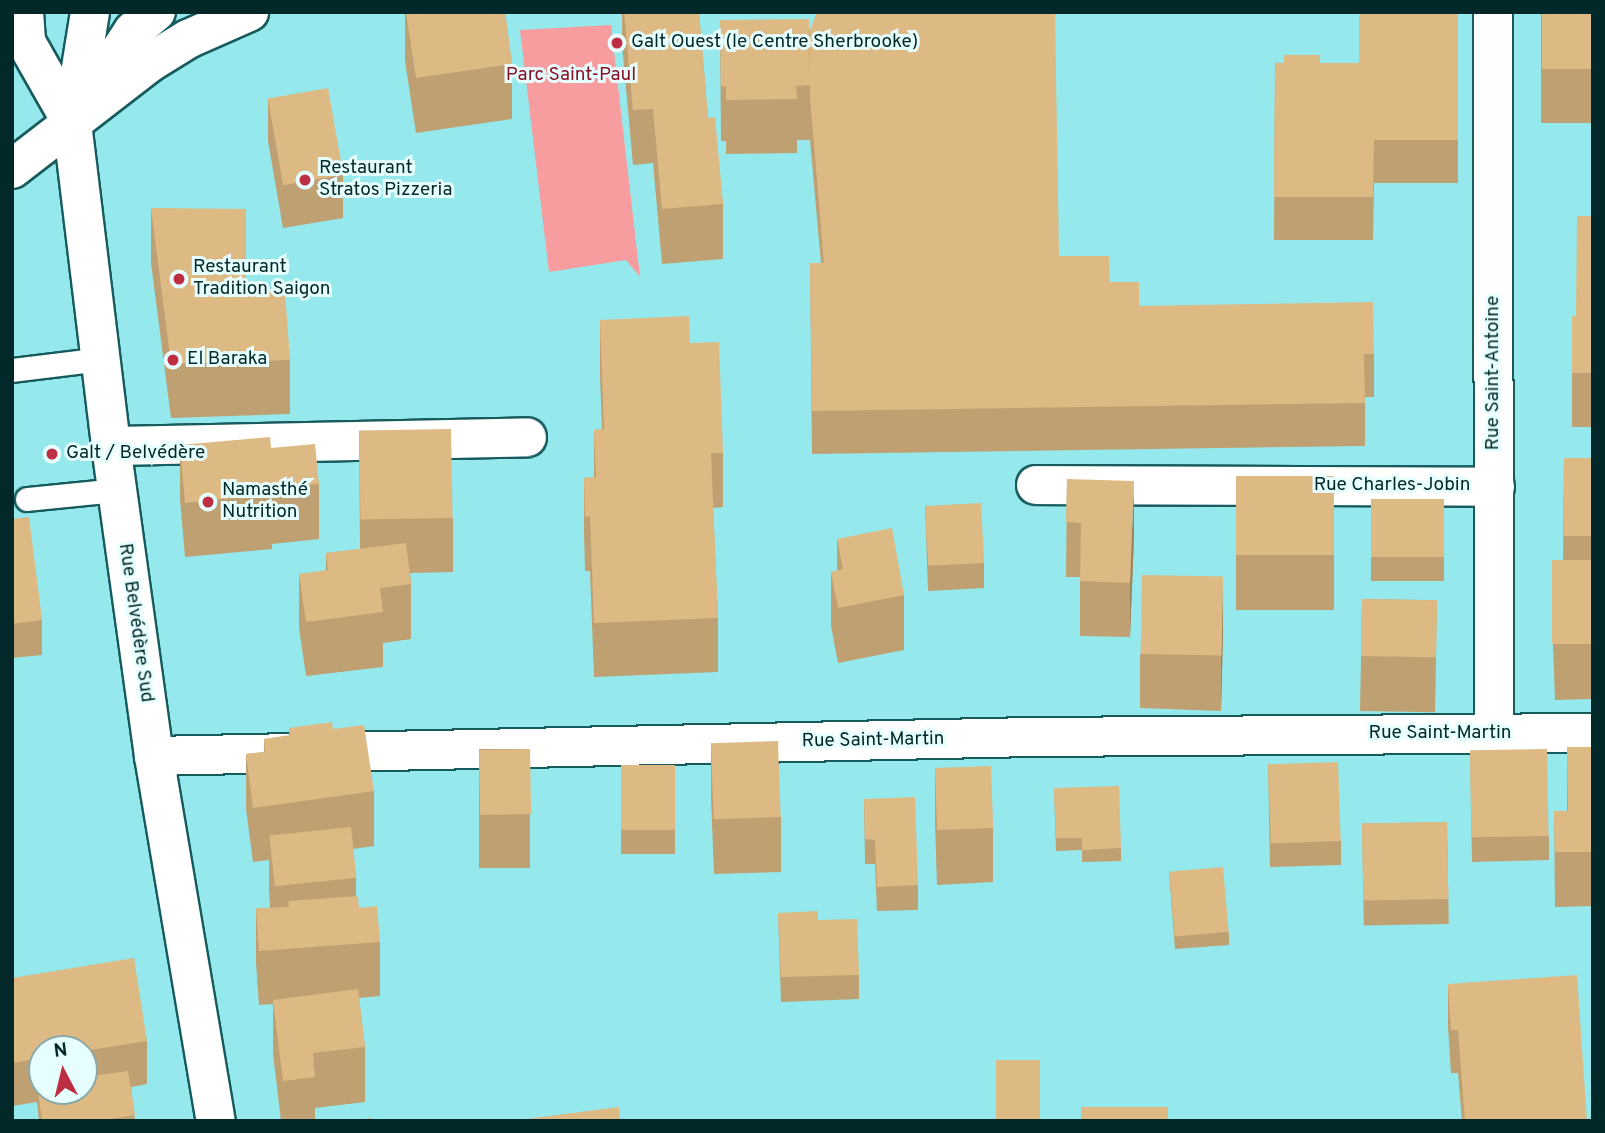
<!DOCTYPE html>
<meta charset="utf-8">
<style>
body{margin:0}
#map{position:relative;width:1605px;height:1133px;overflow:hidden;background:#95e9ec;font-family:Overpass,sans-serif}
div>[style]{position:absolute}
[style*='--x']{left:calc(var(--x)*1px);top:calc(var(--y)*1px);width:calc(var(--w)*1px);rotate:calc(var(--a)*1deg)}
.green>*{inset:0;background:#f89d9f}
.roads{filter:drop-shadow(2px 0 #175b5d) drop-shadow(-2px 0 #175b5d) drop-shadow(0 2px #175b5d) drop-shadow(0 -2px #175b5d)}
.service>*{height:23px;margin:-11.5px;padding:0 11.5px;transform-origin:11.5px;border-radius:11.5px;background:#fff}
.minor>*{height:38px;margin:-19px;padding:0 19px;transform-origin:19px;border-radius:19px;background:#fff}
.tertiary>*{height:38px;margin:-19px;padding:0 19px;transform-origin:19px;border-radius:19px;background:#fff}
.secondary>*{height:38px;margin:-19px;padding:0 19px;transform-origin:19px;border-radius:19px;background:#fff}
.wall>*{inset:0;background:#bea072;transform-origin:0 0}
.shaded-wall>*{inset:0;background:#9b825c}
.building>*{inset:0;background:#ddba84;transform-origin:0 0}
.dots>*{width:19px;height:19px;translate:-50% -50%;box-sizing:border-box;border:4px solid #e7feff;border-radius:50%}
span{translate:-50% -50%;white-space:nowrap;text-align:center;line-height:1.15;-webkit-text-stroke:6px #e7feff;paint-order:stroke}
.poi-label{font-size:19px;color:#022829}
.left{translate:0 -50%;text-align:left}
.park-label{font-size:19px;color:#881127}
.street-label{font-size:19px;color:#022829}
.frame{position:absolute;inset:0;border:14px solid #022829;pointer-events:none}
.north{position:absolute;left:28px;top:1035px;width:70px;height:70px;box-sizing:border-box;background:#e7feff;border:2px solid #8ba8a9;border-radius:50%;rotate:353deg;font-size:19px;font-weight:700;line-height:28px;text-align:center;color:#022829}
.north::after{content:'';display:block;margin:auto;width:24px;height:32px;background:#be2e42;clip-path:polygon(50% 0,100% 100%,50% 72%,0 100%)}
</style>
<div id="map">
<div class="green">
<i style="clip-path:polygon(611px 25px,640px 277px,626px 260px,549px 272px,520px 30px)"></i>
</div>
<div class="roads">
<div class="service">
<i style="--x:12;--y:370;--w:90;--a:-7"></i>
<i style="--x:27;--y:499;--w:90;--a:-5.7"></i>
</div>
<div class="minor">
<i style="--x:1493;--y:12;--w:721;--a:89.92"></i>
<i style="--x:111;--y:446;--w:416;--a:-1.2"></i>
<i style="--x:1036;--y:485;--w:459;--a:0.2"></i>
<i style="--x:154;--y:756;--w:881;--a:-1.24"></i>
<i style="--x:1035;--y:737;--w:558;--a:-0.41"></i>
</div>
<div class="tertiary">
<i style="--x:72;--y:123;--w:325;--a:83.1"></i>
<i style="--x:111;--y:446;--w:313;--a:82.1"></i>
<i style="--x:154;--y:756;--w:370;--a:80.4"></i>
</div>
<div class="secondary">
<i style="--x:24;--y:12;--w:30;--a:86"></i>
<i style="--x:26;--y:42;--w:93;--a:60.4"></i>
<i style="--x:91;--y:95;--w:77;--a:-56.7"></i>
<i style="--x:133;--y:31;--w:30;--a:-40"></i>
<i style="--x:74;--y:111;--w:100;--a:-80.8"></i>
<i style="--x:12;--y:169;--w:173;--a:-37.7"></i>
<i style="--x:149;--y:63;--w:46;--a:-31.6"></i>
<i style="--x:188;--y:39;--w:67;--a:-23.9"></i>
</div>
</div>
<div class="wall">
<i style="clip-path:polygon(405px 12px,505px 12px,512px 64px,512px 119px,416px 133px,405px 61px)"></i>
<i style="clip-path:polygon(622px 12px,699px 12px,708px 118px,723px 204px,723px 259px,662px 264px,653px 163px,633px 165px,622px 44px)"></i>
<i style="clip-path:polygon(1458px 12px,1458px 183px,1374px 183px,1373px 240px,1274px 240px,1275px 63px,1359px 63px)"></i>
<i style="left:1541px;top:12px;width:52px;height:111px"></i>
<i style="clip-path:polygon(720px 20px,810px 30px,1059px 256px,1110px 282px,1139px 306px,1374px 354px,1374px 397px,1365px 397px,1365px 446px,812px 454px,810px 263px,821px 263px,810px 140px,797px 140px,797px 153px,726px 154px,726px 141px,721px 141px)"></i>
<i style="clip-path:polygon(268px 98px,343px 175px,343px 218px,283px 228px,268px 141px)"></i>
<i style="clip-path:polygon(151px 208px,246px 292px,290px 360px,290px 414px,171px 418px,151px 263px)"></i>
<i style="clip-path:polygon(1593px 216px,1593px 427px,1572px 427px,1572px 316px,1576px 316px)"></i>
<i style="clip-path:polygon(600px 320px,690px 343px,723px 453px,723px 507px,713px 508px,718px 618px,718px 672px,594px 677px,590px 571px,585px 571px,584px 533px,584px 478px,594px 477px,594px 430px,602px 429px,600px 375px)"></i>
<i style="clip-path:polygon(359px 431px,453px 518px,453px 572px,410px 573px,411px 584px,411px 639px,383px 643px,383px 667px,306px 676px,299px 628px,299px 574px,326px 571px,326px 553px,360px 549px)"></i>
<i style="clip-path:polygon(180px 445px,271px 448px,319px 484px,319px 539px,272px 544px,272px 549px,185px 557px,180px 499px)"></i>
<i style="clip-path:polygon(1564px 458px,1593px 458px,1593px 699px,1555px 700px,1552px 616px,1552px 561px,1583px 560px,1563px 560px)"></i>
<i style="left:1236px;top:476px;width:98px;height:134px"></i>
<i style="clip-path:polygon(1067px 479px,1134px 536px,1130px 637px,1080px 636px,1080px 577px,1066px 577px)"></i>
<i style="left:1371px;top:499px;width:73px;height:82px"></i>
<i style="clip-path:polygon(925px 505px,984px 563px,984px 588px,928px 591px)"></i>
<i style="clip-path:polygon(12px 519px,42px 620px,42px 655px,12px 658px)"></i>
<i style="clip-path:polygon(837px 539px,904px 595px,904px 650px,838px 663px,831px 626px,831px 572px,837px 571px)"></i>
<i style="left:1362px;top:599px;width:75px;height:112px;rotate:1deg"></i>
<i style="clip-path:polygon(1223px 631px,1221px 711px,1140px 708px,1140px 654px)"></i>
<i style="clip-path:polygon(289px 728px,333px 729px,374px 791px,374px 846px,353px 849px,356px 878px,356px 896px,359px 908px,380px 942px,380px 996px,359px 998px,365px 1047px,365px 1102px,315px 1108px,315px 1121px,281px 1121px,273px 1054px,273px 1004px,259px 1005px,256px 963px,256px 908px,270px 908px,269px 889px,269px 860px,253px 862px,246px 809px,246px 754px,264px 752px,264px 739px,289px 736px)"></i>
<i style="clip-path:polygon(711px 743px,781px 817px,781px 872px,714px 874px,711px 798px)"></i>
<i style="clip-path:polygon(1567px 747px,1593px 747px,1593px 906px,1555px 907px,1554px 811px,1567px 811px)"></i>
<i style="left:530px;top:749px;width:119px;height:51px;rotate:90deg"></i>
<i style="clip-path:polygon(1470px 751px,1549px 836px,1549px 860px,1472px 862px)"></i>
<i style="clip-path:polygon(1268px 763px,1341px 841px,1341px 865px,1270px 867px)"></i>
<i style="left:621px;top:765px;width:54px;height:89px"></i>
<i style="clip-path:polygon(935px 768px,993px 828px,993px 882px,937px 885px,935px 823px)"></i>
<i style="clip-path:polygon(1054px 788px,1121px 848px,1121px 861px,1082px 862px,1082px 850px,1056px 851px)"></i>
<i style="clip-path:polygon(864px 799px,918px 885px,918px 910px,877px 911px,875px 864px,865px 864px)"></i>
<i style="left:1447px;top:822px;width:102px;height:85px;rotate:89deg"></i>
<i style="clip-path:polygon(1169px 872px,1229px 932px,1229px 945px,1175px 949px)"></i>
<i style="clip-path:polygon(778px 913px,818px 920px,859px 975px,859px 999px,781px 1002px)"></i>
<i style="clip-path:polygon(evenodd,12px 978px,147px 1041px,147px 1084px,131px 1087px,135px 1121px,39px 1121px,37px 1102px,12px 1106px,12px 978px,42px 1049px,84px 1049px,84px 1091px,42px 1091px,42px 1049px)"></i>
<i style="clip-path:polygon(1448px 984px,1587px 1121px,1462px 1121px,1458px 1073px,1451px 1073px,1448px 1027px)"></i>
</div>
<div class="shaded-wall">
<i style="clip-path:polygon(1134px 481px,1134px 536px,1130px 637px,1130px 583px)"></i>
<i style="clip-path:polygon(1223px 577px,1223px 631px,1221px 711px,1221px 657px)"></i>
</div>
<div class="building">
<i style="clip-path:polygon(406px 12px,505px 12px,512px 64px,416px 78px)"></i>
<i style="clip-path:polygon(624px 12px,699px 12px,708px 118px,715px 117px,723px 204px,662px 209px,653px 109px,633px 110px)"></i>
<i style="clip-path:polygon(817px 12px,1055px 12px,1059px 256px,1109px 256px,1110px 282px,1139px 282px,1139px 306px,1373px 302px,1374px 354px,1364px 354px,1365px 403px,812px 411px,810px 263px,824px 263px,810px 97px,810px 30px)"></i>
<i style="clip-path:polygon(1359px 12px,1458px 12px,1458px 140px,1374px 140px,1373px 197px,1274px 197px,1275px 63px,1284px 63px,1284px 55px,1320px 55px,1320px 63px,1359px 63px)"></i>
<i style="left:1542px;top:12px;width:51px;height:57px"></i>
<i style="clip-path:polygon(809px 19px,810px 85px,796px 86px,797px 99px,726px 100px,726px 87px,721px 86px,720px 20px)"></i>
<i style="left:328px;top:88px;width:88px;height:61px;rotate:80deg"></i>
<i style="clip-path:polygon(151px 208px,246px 209px,246px 292px,285px 291px,290px 360px,171px 364px)"></i>
<i style="clip-path:polygon(1577px 216px,1593px 216px,1593px 373px,1572px 373px,1572px 316px,1576px 316px)"></i>
<i style="clip-path:polygon(689px 316px,690px 343px,719px 342px,723px 453px,711px 453px,718px 618px,594px 623px,590px 516px,585px 517px,584px 478px,596px 477px,594px 430px,604px 429px,600px 320px)"></i>
<i style="left:451px;top:429px;width:89px;height:92px;rotate:89deg"></i>
<i style="clip-path:polygon(270px 437px,271px 448px,315px 444px,319px 484px,271px 489px,272px 494px,185px 503px,180px 445px)"></i>
<i style="left:1564px;top:458px;width:29px;height:78px"></i>
<i style="left:1236px;top:476px;width:98px;height:79px"></i>
<i style="clip-path:polygon(1067px 479px,1134px 481px,1130px 583px,1080px 581px,1081px 523px,1066px 522px)"></i>
<i style="left:1371px;top:499px;width:73px;height:58px"></i>
<i style="left:981px;top:503px;width:60px;height:56px;rotate:87deg"></i>
<i style="clip-path:polygon(29px 517px,42px 620px,12px 624px,12px 519px)"></i>
<i style="clip-path:polygon(892px 528px,904px 595px,838px 608px,831px 572px,843px 569px,837px 539px)"></i>
<i style="clip-path:polygon(406px 543px,411px 584px,380px 588px,383px 612px,306px 622px,299px 574px,328px 570px,326px 553px)"></i>
<i style="left:1593px;top:560px;width:84px;height:41px;rotate:90deg"></i>
<i style="left:1142px;top:575px;width:81px;height:79px;rotate:1deg"></i>
<i style="left:1362px;top:599px;width:75px;height:57px;rotate:1deg"></i>
<i style="clip-path:polygon(332px 722px,333px 729px,364px 725px,374px 791px,253px 808px,246px 754px,265px 752px,264px 739px,290px 735px,289px 728px)"></i>
<i style="left:778px;top:741px;width:76px;height:67px;rotate:88deg"></i>
<i style="clip-path:polygon(1567px 747px,1593px 747px,1593px 852px,1555px 852px,1554px 811px,1568px 811px)"></i>
<i style="left:530px;top:749px;width:65px;height:51px;rotate:89deg"></i>
<i style="left:1547px;top:749px;width:87px;height:77px;rotate:89deg"></i>
<i style="left:1338px;top:762px;width:79px;height:70px;rotate:88deg"></i>
<i style="left:621px;top:765px;width:54px;height:65px"></i>
<i style="left:991px;top:766px;width:62px;height:56px;rotate:88deg"></i>
<i style="clip-path:polygon(1119px 786px,1121px 848px,1082px 850px,1082px 838px,1056px 838px,1054px 788px)"></i>
<i style="clip-path:polygon(915px 797px,918px 885px,877px 887px,875px 840px,865px 839px,864px 799px)"></i>
<i style="left:1447px;top:822px;width:77px;height:85px;rotate:89deg"></i>
<i style="left:351px;top:827px;width:51px;height:82px;rotate:84deg"></i>
<i style="left:1223px;top:867px;width:65px;height:54px;rotate:85deg"></i>
<i style="clip-path:polygon(358px 896px,359px 908px,377px 906px,380px 942px,259px 951px,256px 908px,289px 907px,288px 901px)"></i>
<i style="clip-path:polygon(818px 911px,818px 920px,857px 919px,859px 975px,781px 977px,778px 913px)"></i>
<i style="clip-path:polygon(134px 958px,147px 1041px,84px 1051px,84px 1049px,42px 1049px,42px 1058px,12px 1063px,12px 978px)"></i>
<i style="clip-path:polygon(1577px 975px,1587px 1121px,1465px 1121px,1458px 1030px,1451px 1030px,1448px 984px)"></i>
<i style="clip-path:polygon(358px 989px,365px 1047px,313px 1053px,315px 1077px,283px 1081px,273px 1000px)"></i>
<i style="left:996px;top:1060px;width:44px;height:61px"></i>
<i style="clip-path:polygon(128px 1071px,135px 1115px,98px 1121px,42px 1121px,37px 1084px,42px 1083px,42px 1091px,84px 1091px,84px 1077px)"></i>
<i style="clip-path:polygon(619px 1107px,620px 1121px,526px 1121px,526px 1119px)"></i>
<i style="left:1081px;top:1107px;width:87px;height:14px"></i>
<i style="clip-path:polygon(372px 1118px,372px 1121px,351px 1121px)"></i>
</div>
<div class="dots">
<i style="left:617px;top:43px;background:#be2e42"></i>
<i style="left:305px;top:180px;background:#be2e42"></i>
<i style="left:179px;top:279px;background:#be2e42"></i>
<i style="left:173px;top:360px;background:#be2e42"></i>
<i style="left:52px;top:454px;background:#be2e42"></i>
<i style="left:208px;top:502px;background:#be2e42"></i>
</div>
<div class="poi-label">
<span class="left" style="left:631px;top:43px">Galt Ouest (le Centre Sherbrooke)</span>
<span class="left" style="left:319px;top:180px">Restaurant<br>Stratos Pizzeria</span>
<span class="left" style="left:193px;top:279px">Restaurant<br>Tradition Saigon</span>
<span class="left" style="left:187px;top:360px">El Baraka</span>
<span class="left" style="left:66px;top:454px">Galt / Belvédère</span>
<span class="left" style="left:222px;top:502px">Namasthé<br>Nutrition</span>
</div>
<div class="park-label">
<span style="left:571px;top:76px">Parc Saint-Paul</span>
</div>
<div class="street-label">
<span style="left:1494px;top:373px;rotate:-90deg">Rue Saint-Antoine</span>
<span style="left:1392px;top:486px">Rue Charles-Jobin</span>
<span style="left:135px;top:623px;rotate:82deg">Rue Belvédère Sud</span>
<span style="left:1440px;top:734px">Rue Saint-Martin</span>
<span style="left:873px;top:741px;rotate:-1deg">Rue Saint-Martin</span>
</div>
<div class="frame"></div>
<div class="north">N</div>
</div>
